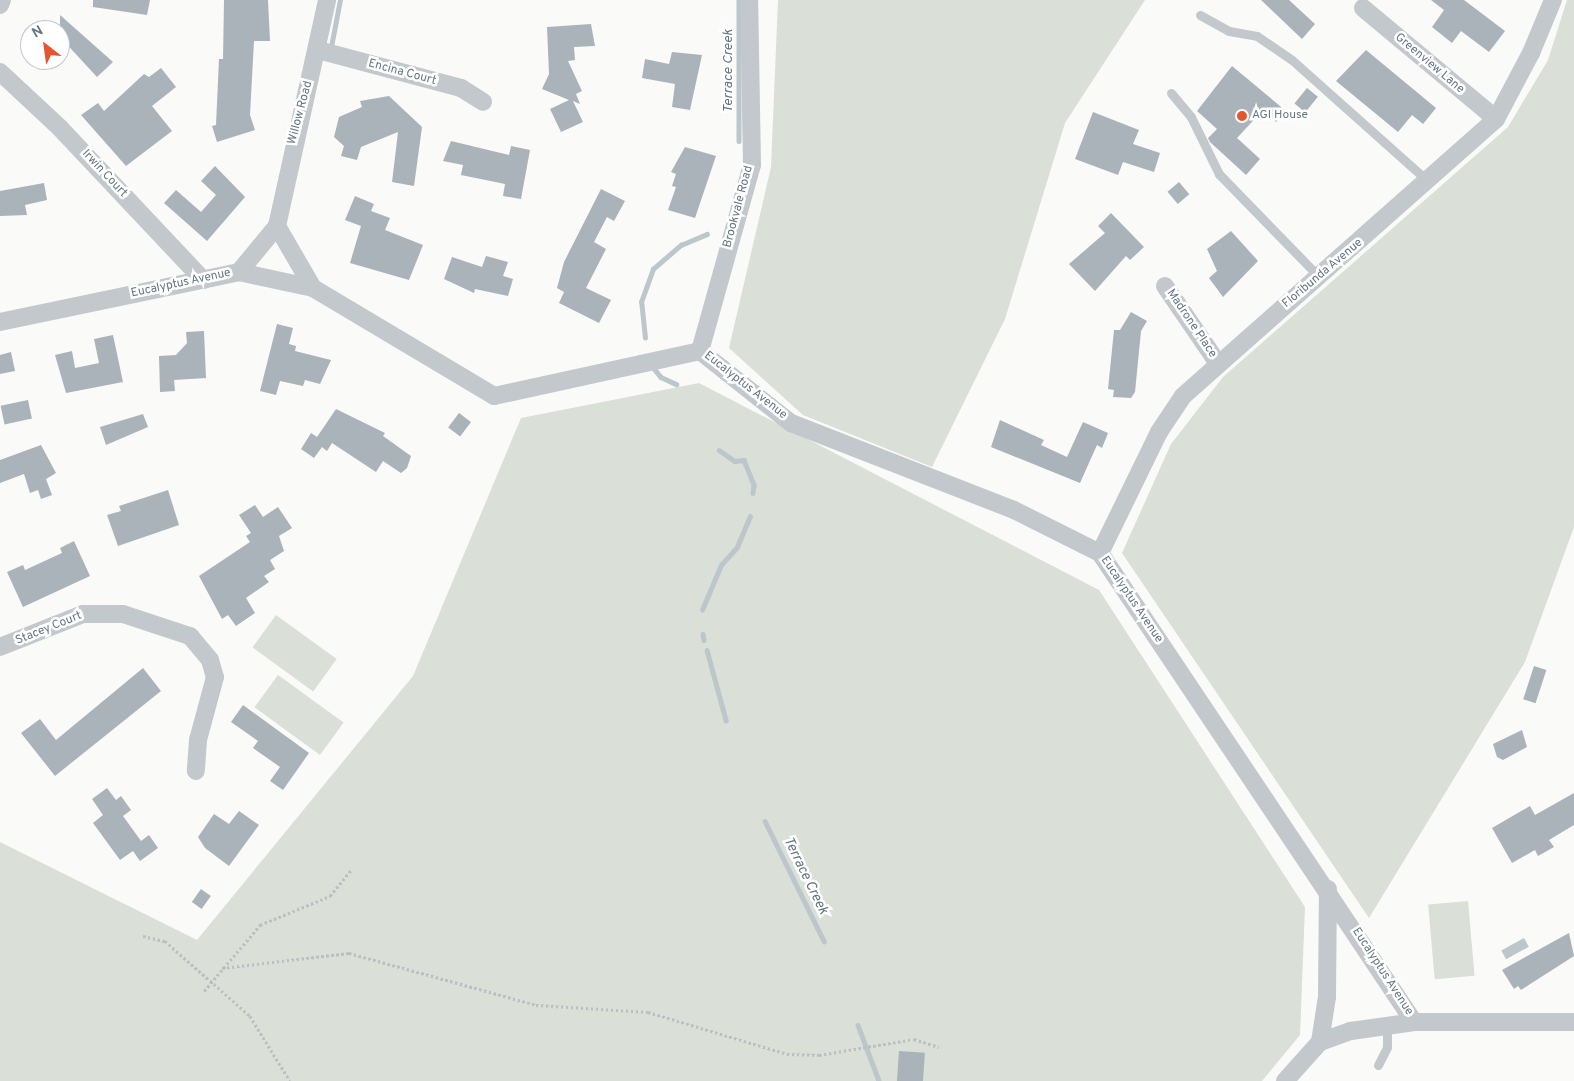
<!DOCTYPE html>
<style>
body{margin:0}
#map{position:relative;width:1574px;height:1081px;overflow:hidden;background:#fafaf8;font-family:Overpass,sans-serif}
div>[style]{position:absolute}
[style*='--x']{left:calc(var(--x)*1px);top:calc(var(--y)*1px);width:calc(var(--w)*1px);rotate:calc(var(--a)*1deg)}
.green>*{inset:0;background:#dadfd7;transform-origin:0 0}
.water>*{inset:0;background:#bbc7cb;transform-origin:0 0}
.stream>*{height:4.5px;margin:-2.25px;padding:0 2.25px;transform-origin:2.25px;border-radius:2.25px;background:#bbc7cb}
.building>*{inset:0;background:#aab3b9;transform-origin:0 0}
.path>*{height:2.5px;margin-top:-1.25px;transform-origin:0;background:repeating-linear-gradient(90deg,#bbbfc2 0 2.5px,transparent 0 5px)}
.service>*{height:9px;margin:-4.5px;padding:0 4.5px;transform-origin:4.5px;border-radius:4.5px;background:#c3c8cc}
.minor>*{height:18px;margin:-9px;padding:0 9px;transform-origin:9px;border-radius:9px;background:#c3c8cc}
.dots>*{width:14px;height:14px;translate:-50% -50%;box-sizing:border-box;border:2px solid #fff;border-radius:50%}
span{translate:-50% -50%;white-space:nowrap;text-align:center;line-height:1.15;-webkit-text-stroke:5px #fff;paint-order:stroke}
.street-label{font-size:12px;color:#657683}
.poi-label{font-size:12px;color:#657683}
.left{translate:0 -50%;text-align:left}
.water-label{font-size:14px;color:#60757c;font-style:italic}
.north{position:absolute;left:20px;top:20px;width:50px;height:50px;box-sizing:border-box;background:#fff;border:1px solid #c1c8cd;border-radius:50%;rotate:330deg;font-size:14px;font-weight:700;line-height:20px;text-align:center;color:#657683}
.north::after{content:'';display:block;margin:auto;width:18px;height:22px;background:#e4572e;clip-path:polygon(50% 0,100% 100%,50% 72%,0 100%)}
</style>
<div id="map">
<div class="green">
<i style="clip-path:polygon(778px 0,1145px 0,1065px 123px,1005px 319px,932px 467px,803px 415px,729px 348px,771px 167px)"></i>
<i style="clip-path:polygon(1567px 0,1574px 0,1574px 527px,1525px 662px,1369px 918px,1122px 553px,1171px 444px,1223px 377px,1508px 127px,1548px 60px)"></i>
<i style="clip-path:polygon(699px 383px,1099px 590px,1305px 907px,1300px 1035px,1262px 1081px,0 1081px,0 842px,197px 940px,413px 676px,521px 418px)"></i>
<i style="left:276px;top:615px;width:75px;height:40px;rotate:36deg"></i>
<i style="left:278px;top:675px;width:81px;height:40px;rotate:36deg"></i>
<i style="left:1468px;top:901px;width:75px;height:40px;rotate:85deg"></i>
</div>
<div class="water">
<i style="left:1524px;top:938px;width:10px;height:26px;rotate:61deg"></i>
</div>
<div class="stream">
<i style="--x:739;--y:0;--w:141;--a:90"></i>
<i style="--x:331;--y:47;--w:48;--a:-79.2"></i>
<i style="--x:645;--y:338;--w:36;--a:-96"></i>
<i style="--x:641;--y:302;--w:35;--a:-70"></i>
<i style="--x:653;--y:269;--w:37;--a:-41"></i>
<i style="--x:681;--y:245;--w:28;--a:-23"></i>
<i style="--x:652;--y:366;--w:14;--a:51"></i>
<i style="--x:661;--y:377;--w:17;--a:25"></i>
<i style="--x:719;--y:450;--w:19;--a:35"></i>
<i style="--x:735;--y:461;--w:9;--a:-6"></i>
<i style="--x:744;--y:460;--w:27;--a:68"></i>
<i style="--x:754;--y:485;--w:8;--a:97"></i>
<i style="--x:702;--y:610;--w:49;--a:-67.1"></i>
<i style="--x:721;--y:565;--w:24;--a:-48"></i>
<i style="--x:737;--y:547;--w:33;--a:-67"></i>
<i style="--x:703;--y:634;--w:6;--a:81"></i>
<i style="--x:707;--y:650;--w:73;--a:74.8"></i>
<i style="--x:765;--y:821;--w:134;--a:63.8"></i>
<i style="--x:858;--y:1025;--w:60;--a:69.4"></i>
</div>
<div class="building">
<i style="clip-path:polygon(93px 0,150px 0,147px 15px,93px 7px)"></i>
<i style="clip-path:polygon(224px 0,268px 0,270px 41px,254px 41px,250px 115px,255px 130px,217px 142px,212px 126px,216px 125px,219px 59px,223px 59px)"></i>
<i style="clip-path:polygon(1261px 0,1289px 0,1315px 24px,1302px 39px)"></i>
<i style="clip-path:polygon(1431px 0,1464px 0,1505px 31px,1489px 52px,1461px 31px,1452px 43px,1432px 27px,1444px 10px)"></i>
<i style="clip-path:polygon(60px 15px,113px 62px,97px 77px,60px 37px)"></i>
<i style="clip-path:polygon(591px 24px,595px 46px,574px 47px,575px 60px,568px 61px,582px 91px,576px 94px,580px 104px,573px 101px,583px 122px,561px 132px,550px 109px,569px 100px,542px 89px,549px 74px,547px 27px)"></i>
<i style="clip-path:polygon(1366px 50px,1436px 108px,1423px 124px,1412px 115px,1398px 132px,1336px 81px)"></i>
<i style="clip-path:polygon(672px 52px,702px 55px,690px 110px,672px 107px,675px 84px,642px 78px,645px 59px,669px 64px)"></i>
<i style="clip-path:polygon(1232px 66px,1286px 111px,1276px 122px,1263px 110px,1237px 138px,1260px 159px,1246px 175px,1210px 142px,1208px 138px,1217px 129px,1197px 111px)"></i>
<i style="clip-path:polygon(161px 68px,176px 87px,152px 106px,172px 131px,126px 166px,81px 115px,98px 103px,104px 111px,144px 74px,149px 77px)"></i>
<i style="left:1307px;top:88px;width:14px;height:20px;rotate:39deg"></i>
<i style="clip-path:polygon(389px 96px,422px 127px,414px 186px,392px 182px,398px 132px,361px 147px,357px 160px,341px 156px,344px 146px,334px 137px,339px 117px,362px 107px,360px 101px)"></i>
<i style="clip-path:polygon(1093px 112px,1139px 130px,1133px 144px,1160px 153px,1154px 172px,1123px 162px,1118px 175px,1075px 159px)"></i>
<i style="clip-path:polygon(451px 141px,509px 155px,511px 146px,530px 150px,521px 199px,503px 196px,505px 184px,461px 175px,463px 165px,443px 161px)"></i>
<i style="clip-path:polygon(685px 147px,716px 156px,695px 218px,668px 210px,676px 187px,672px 186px,676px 174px,671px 172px)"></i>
<i style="clip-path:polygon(215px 166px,245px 197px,207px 241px,164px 203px,176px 190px,201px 212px,216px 195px,201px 181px)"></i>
<i style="left:1179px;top:182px;width:16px;height:15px;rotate:50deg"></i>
<i style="clip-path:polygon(44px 183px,47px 200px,25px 205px,27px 215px,0 216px,0 191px)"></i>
<i style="clip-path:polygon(601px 189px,625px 201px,614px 221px,607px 217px,594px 242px,606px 249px,586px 288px,611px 300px,599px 323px,559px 303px,564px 292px,557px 288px,564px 262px)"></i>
<i style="clip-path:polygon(355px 196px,374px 204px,371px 211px,390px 218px,385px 230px,423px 245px,409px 280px,350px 263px,361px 226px,345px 220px)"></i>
<i style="clip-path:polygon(1111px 213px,1144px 247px,1130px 260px,1126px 256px,1095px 291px,1069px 264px,1105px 233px,1098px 226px)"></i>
<i style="clip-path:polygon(1231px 231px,1258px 261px,1223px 297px,1209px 278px,1217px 271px,1207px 249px)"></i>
<i style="clip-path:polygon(486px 256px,508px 262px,503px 276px,513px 279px,508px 296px,475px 289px,474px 293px,444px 279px,452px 257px,482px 267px)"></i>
<i style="clip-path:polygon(1131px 312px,1147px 321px,1141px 331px,1135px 392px,1131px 398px,1113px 397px,1114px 390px,1108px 389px,1114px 330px,1120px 330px)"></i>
<i style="clip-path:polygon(277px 324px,293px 328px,289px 344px,296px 346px,295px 351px,331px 360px,320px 384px,305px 380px,303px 386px,280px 381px,276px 395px,260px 391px)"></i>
<i style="clip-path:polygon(204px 331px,206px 378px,174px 380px,175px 391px,160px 392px,159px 356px,176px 355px,187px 343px,186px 332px)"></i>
<i style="clip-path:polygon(113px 335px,123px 382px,66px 393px,55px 355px,72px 351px,75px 368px,99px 363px,94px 339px)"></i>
<i style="clip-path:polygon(11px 352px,15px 371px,0 374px,0 355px)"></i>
<i style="left:28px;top:400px;width:19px;height:28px;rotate:78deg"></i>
<i style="clip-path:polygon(336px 409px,385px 433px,383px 436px,411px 456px,407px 468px,401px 473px,383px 461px,376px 472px,332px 443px,327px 451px,322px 447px,314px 458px,301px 449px,311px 433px,317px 437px)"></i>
<i style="left:459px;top:413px;width:15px;height:18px;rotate:37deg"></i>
<i style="clip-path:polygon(143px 414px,148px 427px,106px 445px,100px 427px)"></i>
<i style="clip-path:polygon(1000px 420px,1044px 440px,1041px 445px,1067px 457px,1083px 422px,1108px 433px,1102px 448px,1097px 445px,1080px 483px,991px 447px)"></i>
<i style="clip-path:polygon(41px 445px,56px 473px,46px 479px,52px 495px,41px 499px,38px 490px,30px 493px,24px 474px,0 483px,0 460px)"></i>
<i style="clip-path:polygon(168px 490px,179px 525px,118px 546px,107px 515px,121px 511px,119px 506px)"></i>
<i style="clip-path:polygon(255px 505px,263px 517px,278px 507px,292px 528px,279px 536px,284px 551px,270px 560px,275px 569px,264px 576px,269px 582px,246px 598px,255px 613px,236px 626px,228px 615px,222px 619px,199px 576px,250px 542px,246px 536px,251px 533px,239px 515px)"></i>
<i style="clip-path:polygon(74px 541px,90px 576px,23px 607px,7px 572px,23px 565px,25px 570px,62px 553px,60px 548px)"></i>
<i style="left:1534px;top:666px;width:13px;height:35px;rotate:18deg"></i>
<i style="clip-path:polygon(143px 668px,161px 691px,55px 776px,21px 733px,40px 719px,56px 740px)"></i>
<i style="clip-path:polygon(243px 705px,309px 753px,283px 790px,270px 781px,280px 767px,253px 748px,258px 741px,231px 722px)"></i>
<i style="clip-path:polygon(1522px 730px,1527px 747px,1503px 760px,1497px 757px,1493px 744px)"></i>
<i style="clip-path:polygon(107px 788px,116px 800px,121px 796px,131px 810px,123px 816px,141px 841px,149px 835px,158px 848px,140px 861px,133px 851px,120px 860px,93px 823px,103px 815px,92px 799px)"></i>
<i style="clip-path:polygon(1574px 793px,1574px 825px,1549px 840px,1554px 847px,1538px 856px,1535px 850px,1512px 863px,1492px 828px,1530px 806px,1535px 815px)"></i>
<i style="clip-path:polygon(239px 811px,259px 825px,229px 866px,205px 848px,198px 837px,214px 814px,229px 824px)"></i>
<i style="left:201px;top:889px;width:12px;height:16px;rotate:35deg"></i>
<i style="clip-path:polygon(1569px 933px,1574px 956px,1521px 990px,1518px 986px,1514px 989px,1502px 970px)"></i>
<i style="left:899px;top:1051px;width:26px;height:30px;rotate:4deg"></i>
</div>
<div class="path">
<i style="--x:143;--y:936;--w:23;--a:13"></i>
<i style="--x:165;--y:941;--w:113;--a:41.4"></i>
<i style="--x:250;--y:1016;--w:76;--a:58.4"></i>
<i style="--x:222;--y:968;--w:128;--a:-6.7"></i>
<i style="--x:349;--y:953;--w:194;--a:15.5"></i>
<i style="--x:536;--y:1005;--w:112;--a:3.6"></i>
<i style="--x:648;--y:1012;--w:145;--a:16.8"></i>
<i style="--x:787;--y:1054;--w:32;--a:2"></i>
<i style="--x:819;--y:1055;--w:96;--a:-9.6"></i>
<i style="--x:914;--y:1039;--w:26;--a:18"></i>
<i style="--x:204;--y:991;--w:87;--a:-49.7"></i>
<i style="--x:260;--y:925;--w:76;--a:-22.5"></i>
<i style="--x:330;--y:896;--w:33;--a:-51"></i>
</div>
<div class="service">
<i style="--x:1200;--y:15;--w:33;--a:29"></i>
<i style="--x:1229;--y:31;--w:28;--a:10"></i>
<i style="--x:1257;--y:36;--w:42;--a:34.4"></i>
<i style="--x:1292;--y:60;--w:182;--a:41.7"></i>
<i style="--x:1171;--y:93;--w:31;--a:50"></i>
<i style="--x:1191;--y:117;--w:64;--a:63.8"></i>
<i style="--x:1219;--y:174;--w:145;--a:45.8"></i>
<i style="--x:1378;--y:1065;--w:20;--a:-63"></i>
<i style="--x:1387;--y:1047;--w:21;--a:-90"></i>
</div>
<div class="minor">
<i style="--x:0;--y:5;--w:5;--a:-68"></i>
<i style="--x:1363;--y:8;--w:173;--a:39.8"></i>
<i style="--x:318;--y:50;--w:148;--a:14.9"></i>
<i style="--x:461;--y:88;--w:26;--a:32"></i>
<i style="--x:0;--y:72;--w:82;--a:43"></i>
<i style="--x:60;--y:128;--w:209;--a:46.7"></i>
<i style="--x:277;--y:226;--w:72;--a:59.9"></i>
<i style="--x:239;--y:272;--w:60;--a:-50.4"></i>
<i style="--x:277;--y:226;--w:231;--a:-77.5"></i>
<i style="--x:1165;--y:286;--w:92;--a:55.6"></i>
<i style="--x:0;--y:322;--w:244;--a:-11.8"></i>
<i style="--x:239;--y:272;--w:76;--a:12.2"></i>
<i style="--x:313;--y:288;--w:211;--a:30.8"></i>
<i style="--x:494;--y:396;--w:211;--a:-12.3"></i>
<i style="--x:700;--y:351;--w:116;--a:38.4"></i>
<i style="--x:791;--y:423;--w:239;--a:21.3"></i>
<i style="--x:1014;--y:510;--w:96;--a:26.6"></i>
<i style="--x:1100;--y:553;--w:564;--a:56.2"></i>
<i style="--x:1414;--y:1022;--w:160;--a:0"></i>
<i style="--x:700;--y:351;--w:193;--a:-74.4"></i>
<i style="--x:752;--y:165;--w:165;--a:-91"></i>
<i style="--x:1100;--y:553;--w:135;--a:-64"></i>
<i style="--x:1159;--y:432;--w:43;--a:-56.3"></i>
<i style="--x:1183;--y:396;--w:418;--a:-41.5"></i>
<i style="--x:1496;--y:119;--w:75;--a:-62.1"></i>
<i style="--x:1531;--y:53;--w:57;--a:-67.5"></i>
<i style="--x:0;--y:647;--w:89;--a:-21.7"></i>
<i style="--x:83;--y:614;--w:40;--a:0"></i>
<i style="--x:123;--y:614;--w:71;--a:18.2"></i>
<i style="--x:190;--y:636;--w:31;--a:50"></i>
<i style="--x:210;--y:660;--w:18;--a:74"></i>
<i style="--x:215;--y:677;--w:65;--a:105.1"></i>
<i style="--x:198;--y:740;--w:31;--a:94"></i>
<i style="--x:1320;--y:1042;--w:46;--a:-81.2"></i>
<i style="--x:1327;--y:997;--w:108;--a:-89.5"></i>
<i style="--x:1285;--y:1081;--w:52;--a:-48.1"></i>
<i style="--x:1320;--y:1042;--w:33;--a:-20"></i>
<i style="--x:1351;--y:1031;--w:64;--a:-8.1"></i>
</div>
<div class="dots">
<i style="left:1242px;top:116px;background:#e4572e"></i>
</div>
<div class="street-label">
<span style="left:1429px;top:64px;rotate:40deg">Greenview Lane</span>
<span style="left:402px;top:73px;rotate:15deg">Encina Court</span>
<span style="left:301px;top:113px;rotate:-75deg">Willow Road</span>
<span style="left:104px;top:174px;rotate:47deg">Irwin Court</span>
<span style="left:739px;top:207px;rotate:-75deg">Brookvale Road</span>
<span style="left:1323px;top:274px;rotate:-40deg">Floribunda Avenue</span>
<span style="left:181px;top:284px;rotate:-12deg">Eucalyptus Avenue</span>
<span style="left:1191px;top:324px;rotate:56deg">Madrone Place</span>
<span style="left:745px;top:386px;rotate:38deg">Eucalyptus Avenue</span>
<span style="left:1131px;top:600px;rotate:56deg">Eucalyptus Avenue</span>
<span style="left:49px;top:629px;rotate:-22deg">Stacey Court</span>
<span style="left:1382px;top:972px;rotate:57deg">Eucalyptus Avenue</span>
</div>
<div class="poi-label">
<span class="left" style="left:1252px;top:116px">AGI House</span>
</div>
<div class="water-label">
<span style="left:729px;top:71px;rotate:-90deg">Terrace Creek</span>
<span style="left:805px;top:876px;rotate:64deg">Terrace Creek</span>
</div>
<div class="north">N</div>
</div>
